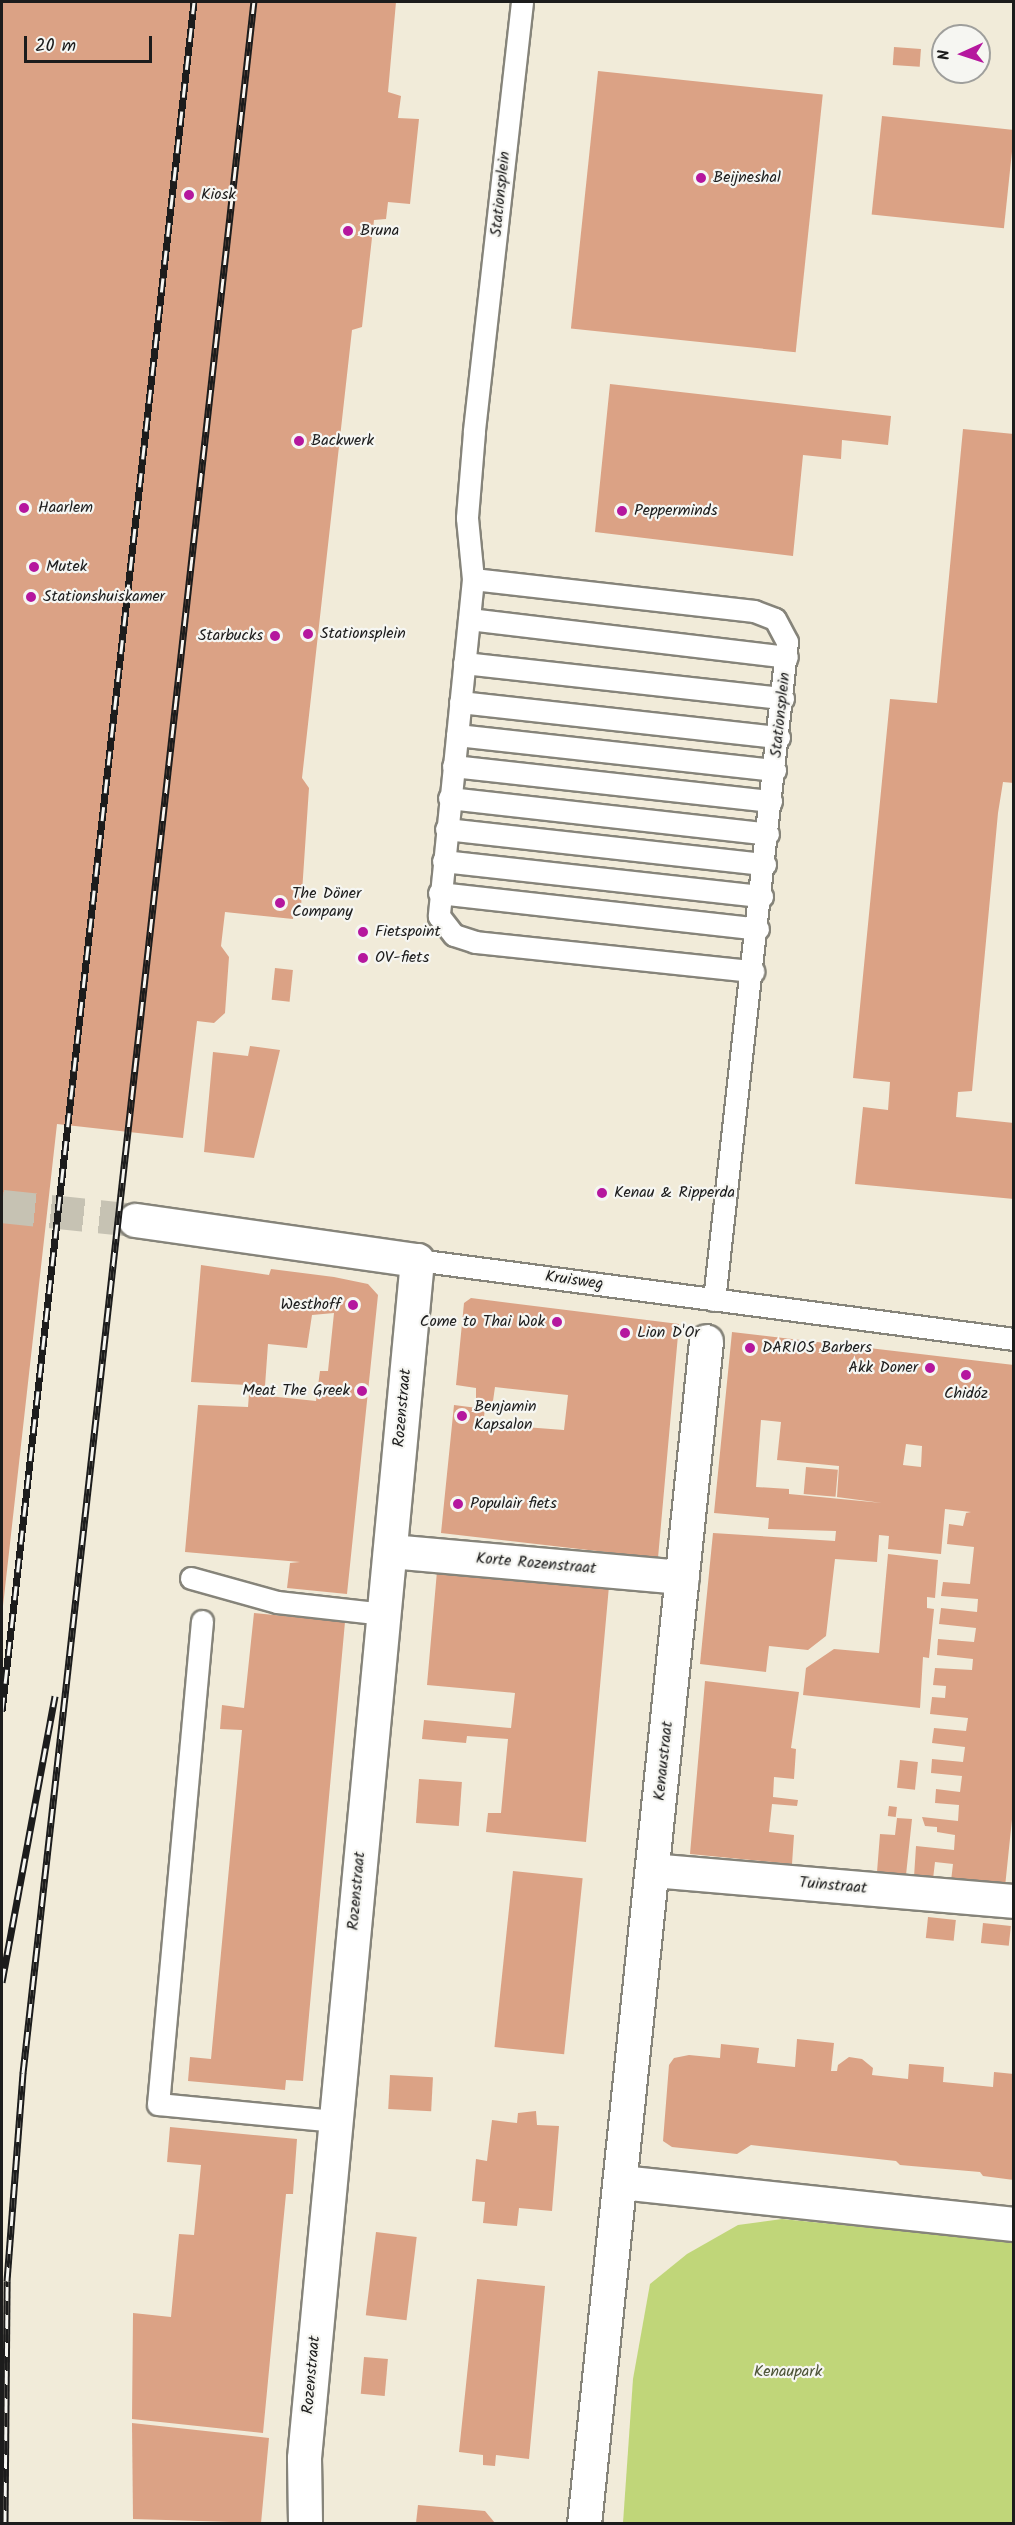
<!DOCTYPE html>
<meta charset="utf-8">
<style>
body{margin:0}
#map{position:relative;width:1015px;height:2525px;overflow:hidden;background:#f1ebd9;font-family:Kalam,sans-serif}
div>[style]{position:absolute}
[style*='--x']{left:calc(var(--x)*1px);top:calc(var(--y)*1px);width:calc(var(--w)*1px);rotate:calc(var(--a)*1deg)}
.green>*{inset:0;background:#c0d679}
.building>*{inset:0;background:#dba285;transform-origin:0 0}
.street-tunnel>*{height:33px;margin-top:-16.5px;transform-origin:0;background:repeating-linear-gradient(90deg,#c6c2b3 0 33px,transparent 0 49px)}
.roads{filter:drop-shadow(2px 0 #86847a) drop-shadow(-2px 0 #86847a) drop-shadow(0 2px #86847a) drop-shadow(0 -2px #86847a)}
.lane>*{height:21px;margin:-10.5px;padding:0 10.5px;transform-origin:10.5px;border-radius:10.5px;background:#fff}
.street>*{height:33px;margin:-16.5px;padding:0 16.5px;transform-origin:16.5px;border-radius:16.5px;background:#fff}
.rail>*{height:7px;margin-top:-3.5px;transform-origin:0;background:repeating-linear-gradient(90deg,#f6f6f2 0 14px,#1c1c1c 0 28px);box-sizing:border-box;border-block:2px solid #1c1c1c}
.dots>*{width:16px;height:16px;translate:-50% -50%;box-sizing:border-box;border:3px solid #f6f6f2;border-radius:50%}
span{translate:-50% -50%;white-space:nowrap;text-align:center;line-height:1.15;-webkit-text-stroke:4.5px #f6f6f2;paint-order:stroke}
.poi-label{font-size:16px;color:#1c1c1c}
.left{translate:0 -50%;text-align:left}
.right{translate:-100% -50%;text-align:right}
.street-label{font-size:16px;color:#1c1c1c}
.park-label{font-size:16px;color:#4d5438}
.frame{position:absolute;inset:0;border:3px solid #1c1c1c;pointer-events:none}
.north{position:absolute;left:931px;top:24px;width:60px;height:60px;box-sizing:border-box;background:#f6f6f2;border:2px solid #9f9f9c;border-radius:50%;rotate:267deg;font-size:16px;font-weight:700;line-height:24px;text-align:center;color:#1c1c1c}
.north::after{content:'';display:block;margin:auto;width:21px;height:27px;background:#b5179e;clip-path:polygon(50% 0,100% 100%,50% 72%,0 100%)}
.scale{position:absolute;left:24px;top:36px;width:128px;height:27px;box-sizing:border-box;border:3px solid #1c1c1c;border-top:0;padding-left:8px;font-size:18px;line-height:21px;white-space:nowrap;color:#1c1c1c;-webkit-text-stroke:4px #f6f6f2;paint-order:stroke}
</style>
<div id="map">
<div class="green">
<i style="clip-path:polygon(782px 2219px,1013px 2242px,1013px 2523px,623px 2523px,633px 2379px,650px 2284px,687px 2254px,738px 2225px)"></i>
</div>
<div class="building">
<i style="clip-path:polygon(2px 2px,396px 2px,388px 92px,401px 96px,398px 118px,419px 119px,410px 204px,388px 202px,386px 219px,374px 220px,362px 327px,352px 330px,302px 778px,309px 788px,301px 907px,294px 908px,293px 919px,225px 912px,221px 946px,229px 957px,225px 1013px,214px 1023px,197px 1021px,183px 1138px,57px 1124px,3px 1606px)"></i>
<i style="left:894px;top:47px;width:27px;height:18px;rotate:4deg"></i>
<i style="left:598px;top:71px;width:226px;height:259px;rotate:6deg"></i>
<i style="left:882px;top:116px;width:133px;height:99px;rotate:6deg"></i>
<i style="clip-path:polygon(610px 384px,891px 416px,888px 445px,842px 440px,841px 459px,803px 455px,793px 556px,595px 532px)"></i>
<i style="clip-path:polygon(963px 429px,1014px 434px,1014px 783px,1003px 782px,998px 813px,972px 1091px,958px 1092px,956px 1117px,1014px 1123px,1014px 1199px,855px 1184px,863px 1107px,888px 1110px,890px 1082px,853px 1078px,890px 699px,937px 703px)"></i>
<i style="left:275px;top:968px;width:18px;height:32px;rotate:6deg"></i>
<i style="clip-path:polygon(250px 1046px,280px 1050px,254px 1158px,204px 1152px,213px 1052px,248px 1056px)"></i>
<i style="clip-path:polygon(201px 1265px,269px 1275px,271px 1269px,334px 1277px,368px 1284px,378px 1295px,347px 1594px,287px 1588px,290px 1563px,300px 1562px,185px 1552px,198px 1405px,248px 1407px,249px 1394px,316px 1401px,320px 1371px,328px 1371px,334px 1313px,312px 1315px,307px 1348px,268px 1344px,265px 1386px,191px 1382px)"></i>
<i style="clip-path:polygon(471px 1298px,679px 1324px,658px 1558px,441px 1533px,454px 1405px,485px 1409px,483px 1424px,564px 1430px,568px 1395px,495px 1387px,492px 1408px,476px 1407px,476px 1388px,456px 1385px,464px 1303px)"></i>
<i style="clip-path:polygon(evenodd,732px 1332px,1014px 1365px,1014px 1800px,1005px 1887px,951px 1881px,953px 1864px,935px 1862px,933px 1879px,914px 1877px,916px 1846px,954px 1850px,955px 1835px,937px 1832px,937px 1827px,925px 1826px,922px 1817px,958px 1821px,959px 1805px,935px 1803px,936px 1789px,960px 1792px,962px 1776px,931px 1773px,932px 1759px,963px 1762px,965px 1747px,932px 1743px,934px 1728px,966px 1731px,968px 1718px,930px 1714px,932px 1697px,945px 1698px,946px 1686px,933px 1685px,935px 1668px,972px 1670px,973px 1659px,937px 1655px,938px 1639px,974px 1642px,976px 1628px,939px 1624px,941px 1608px,977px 1612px,978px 1599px,941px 1596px,943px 1582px,970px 1584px,974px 1547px,947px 1544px,949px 1524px,963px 1526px,966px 1513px,971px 1512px,945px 1509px,941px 1554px,888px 1549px,889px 1536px,879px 1535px,877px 1562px,835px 1559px,826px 1636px,808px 1650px,769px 1646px,766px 1672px,700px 1664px,713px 1533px,835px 1541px,836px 1531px,768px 1529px,769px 1518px,714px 1513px,732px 1332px,761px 1420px,781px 1422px,777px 1460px,839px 1466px,837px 1497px,882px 1503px,789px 1494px,789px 1489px,756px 1487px,761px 1420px,732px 1332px,906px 1444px,922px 1446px,921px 1467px,903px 1465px,906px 1444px)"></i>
<i style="left:806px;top:1467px;width:32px;height:27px;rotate:5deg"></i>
<i style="clip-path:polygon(888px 1554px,938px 1560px,935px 1598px,927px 1597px,927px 1608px,934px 1609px,929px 1658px,923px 1657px,920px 1708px,803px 1695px,806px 1668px,834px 1649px,879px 1653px)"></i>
<i style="clip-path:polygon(437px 1571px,609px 1586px,586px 1842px,486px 1832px,488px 1813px,501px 1813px,508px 1739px,467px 1736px,466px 1743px,422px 1739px,424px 1720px,511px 1728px,515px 1693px,427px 1685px)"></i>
<i style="clip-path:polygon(254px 1613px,345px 1622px,303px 2081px,286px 2080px,285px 2090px,188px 2081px,190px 2057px,211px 2059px,242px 1730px,220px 1729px,222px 1705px,244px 1708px)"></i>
<i style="clip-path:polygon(705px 1681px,799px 1692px,791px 1748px,796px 1749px,794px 1779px,774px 1777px,773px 1797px,798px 1800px,797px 1806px,772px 1804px,769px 1832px,794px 1835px,792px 1864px,690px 1854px)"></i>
<i style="left:900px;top:1760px;width:18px;height:28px;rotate:6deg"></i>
<i style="left:419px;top:1779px;width:43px;height:44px;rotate:4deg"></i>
<i style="left:889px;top:1806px;width:8px;height:10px;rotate:7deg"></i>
<i style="clip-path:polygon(897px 1818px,912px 1819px,906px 1875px,877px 1872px,880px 1834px,895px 1835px)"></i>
<i style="left:513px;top:1871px;width:70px;height:177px;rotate:6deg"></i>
<i style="left:928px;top:1917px;width:28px;height:21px;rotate:6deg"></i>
<i style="left:983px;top:1923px;width:28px;height:20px;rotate:6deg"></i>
<i style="clip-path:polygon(797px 2039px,834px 2043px,831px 2071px,837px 2071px,838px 2065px,849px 2057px,862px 2059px,873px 2068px,872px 2075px,908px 2079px,909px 2064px,944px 2067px,943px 2082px,993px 2087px,994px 2072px,1014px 2074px,1014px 2180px,983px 2176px,980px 2172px,900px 2165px,896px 2161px,751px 2145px,737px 2154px,672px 2147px,663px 2141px,669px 2065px,674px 2058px,689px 2055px,720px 2058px,721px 2044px,759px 2048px,757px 2063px,795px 2067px)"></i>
<i style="left:390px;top:2075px;width:43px;height:34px;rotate:3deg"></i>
<i style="clip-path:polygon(536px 2111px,537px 2125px,559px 2126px,552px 2211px,519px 2208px,517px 2226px,483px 2223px,485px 2202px,472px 2201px,476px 2159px,487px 2161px,492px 2120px,517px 2123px,518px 2113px)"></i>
<i style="clip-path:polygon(170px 2127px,297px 2139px,293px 2194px,286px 2194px,281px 2245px,263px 2433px,132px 2419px,133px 2313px,171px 2317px,179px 2234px,194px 2235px,201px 2165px,167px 2162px)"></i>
<i style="left:376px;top:2232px;width:41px;height:84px;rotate:7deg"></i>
<i style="clip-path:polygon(477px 2279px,545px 2286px,529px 2459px,496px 2455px,495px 2466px,483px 2465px,483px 2455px,459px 2452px)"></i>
<i style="left:364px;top:2357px;width:24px;height:37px;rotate:5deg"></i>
<i style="clip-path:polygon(132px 2423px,269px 2438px,261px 2523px,133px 2519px)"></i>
<i style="clip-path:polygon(418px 2505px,485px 2511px,495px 2523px,416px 2523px)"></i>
</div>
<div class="street-tunnel">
<i style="--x:2;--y:1206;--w:134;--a:6"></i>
</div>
<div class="roads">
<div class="lane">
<i style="--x:522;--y:2;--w:433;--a:96.4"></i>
<i style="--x:474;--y:432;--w:86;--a:94.7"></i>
<i style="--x:467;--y:518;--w:61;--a:84.4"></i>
<i style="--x:473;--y:579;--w:339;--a:95.8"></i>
<i style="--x:439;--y:916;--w:24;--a:52"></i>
<i style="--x:454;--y:935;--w:22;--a:18"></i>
<i style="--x:475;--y:942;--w:280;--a:6"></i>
<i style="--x:473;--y:579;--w:283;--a:6.5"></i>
<i style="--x:754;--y:611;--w:22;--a:21"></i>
<i style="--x:775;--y:619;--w:26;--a:62"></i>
<i style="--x:787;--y:642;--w:662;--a:96.33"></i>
<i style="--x:469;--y:619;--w:320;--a:6.8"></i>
<i style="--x:464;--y:663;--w:321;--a:6.3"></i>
<i style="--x:460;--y:702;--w:321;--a:6.3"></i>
<i style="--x:457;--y:735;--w:320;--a:6.3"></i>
<i style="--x:453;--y:766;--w:320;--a:6.3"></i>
<i style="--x:449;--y:798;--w:321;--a:6.4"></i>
<i style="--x:446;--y:829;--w:321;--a:6.3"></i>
<i style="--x:443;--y:861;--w:321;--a:6.3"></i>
<i style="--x:439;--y:893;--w:321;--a:6.4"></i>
<i style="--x:417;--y:1260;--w:602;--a:7.54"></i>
<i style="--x:191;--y:1578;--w:89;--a:15.6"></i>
<i style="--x:277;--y:1602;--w:108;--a:6.4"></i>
<i style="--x:202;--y:1621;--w:485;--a:95.2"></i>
<i style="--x:158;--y:2104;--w:179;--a:5.5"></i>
</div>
<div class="street">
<i style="--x:135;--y:1220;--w:285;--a:8.1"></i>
<i style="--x:417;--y:1260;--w:1203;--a:95.39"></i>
<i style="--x:304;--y:2458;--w:66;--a:89.1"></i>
<i style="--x:390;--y:1551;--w:293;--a:5.1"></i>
<i style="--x:652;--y:1870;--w:363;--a:4.9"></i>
<i style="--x:621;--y:2182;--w:395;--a:6.1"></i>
<i style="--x:584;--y:2524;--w:1189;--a:-84.11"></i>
</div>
</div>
<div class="rail">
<i style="--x:2;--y:1711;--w:1720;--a:-83.59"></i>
<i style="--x:2;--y:1982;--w:291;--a:-79.5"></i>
<i style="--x:5;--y:2524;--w:243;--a:-89.5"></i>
<i style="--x:7;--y:2281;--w:209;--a:-85.6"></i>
<i style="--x:23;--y:2073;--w:2084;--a:-83.64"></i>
</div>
<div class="dots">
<i style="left:701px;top:178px;background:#b5179e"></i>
<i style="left:189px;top:195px;background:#b5179e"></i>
<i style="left:348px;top:231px;background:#b5179e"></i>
<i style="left:299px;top:441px;background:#b5179e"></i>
<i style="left:24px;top:508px;background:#b5179e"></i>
<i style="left:622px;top:511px;background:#b5179e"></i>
<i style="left:34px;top:567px;background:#b5179e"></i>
<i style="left:31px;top:597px;background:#b5179e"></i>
<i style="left:308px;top:634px;background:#b5179e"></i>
<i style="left:275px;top:636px;background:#b5179e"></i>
<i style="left:280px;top:903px;background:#b5179e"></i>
<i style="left:363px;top:932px;background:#b5179e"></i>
<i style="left:363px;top:958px;background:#b5179e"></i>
<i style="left:602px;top:1193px;background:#b5179e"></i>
<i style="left:353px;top:1305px;background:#b5179e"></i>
<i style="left:557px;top:1322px;background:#b5179e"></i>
<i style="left:625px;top:1333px;background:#b5179e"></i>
<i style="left:750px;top:1348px;background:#b5179e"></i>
<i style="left:930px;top:1368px;background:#b5179e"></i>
<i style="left:966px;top:1375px;background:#b5179e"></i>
<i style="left:362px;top:1391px;background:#b5179e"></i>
<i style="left:462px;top:1416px;background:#b5179e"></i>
<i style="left:458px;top:1504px;background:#b5179e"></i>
</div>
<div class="poi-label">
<span class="left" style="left:713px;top:178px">Beijneshal</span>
<span class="left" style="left:201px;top:195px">Kiosk</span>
<span class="left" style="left:360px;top:231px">Bruna</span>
<span class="left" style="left:311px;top:441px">Backwerk</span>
<span class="left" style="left:38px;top:508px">Haarlem</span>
<span class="left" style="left:634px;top:511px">Pepperminds</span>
<span class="left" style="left:46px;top:567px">Mutek</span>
<span class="left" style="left:43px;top:597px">Stationshuiskamer</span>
<span class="left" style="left:320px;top:634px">Stationsplein</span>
<span class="right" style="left:263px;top:636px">Starbucks</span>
<span class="left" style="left:292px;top:903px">The Döner<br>Company</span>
<span class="left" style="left:375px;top:932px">Fietspoint</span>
<span class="left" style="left:375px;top:958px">OV-fiets</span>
<span class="left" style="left:614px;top:1193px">Kenau &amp; Ripperda</span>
<span class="right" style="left:341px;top:1305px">Westhoff</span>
<span class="right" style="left:545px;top:1322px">Come to Thai Wok</span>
<span class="left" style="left:637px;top:1333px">Lion D'Or</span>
<span class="left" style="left:762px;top:1348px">DARIOS Barbers</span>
<span class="right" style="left:918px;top:1368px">Akk Doner</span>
<span class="right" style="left:350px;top:1391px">Meat The Greek</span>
<span style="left:966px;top:1394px">Chidóz</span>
<span class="left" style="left:474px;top:1416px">Benjamin<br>Kapsalon</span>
<span class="left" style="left:470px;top:1504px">Populair fiets</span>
</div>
<div class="street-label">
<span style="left:501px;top:194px;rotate:-84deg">Stationsplein</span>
<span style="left:781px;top:715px;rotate:-84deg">Stationsplein</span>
<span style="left:574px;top:1281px;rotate:8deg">Kruisweg</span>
<span style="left:403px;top:1408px;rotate:-85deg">Rozenstraat</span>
<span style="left:536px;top:1564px;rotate:5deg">Korte Rozenstraat</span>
<span style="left:664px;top:1761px;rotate:-84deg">Kenaustraat</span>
<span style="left:833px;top:1886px;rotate:5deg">Tuinstraat</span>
<span style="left:357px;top:1891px;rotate:-85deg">Rozenstraat</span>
<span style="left:312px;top:2375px;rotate:-85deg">Rozenstraat</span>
</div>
<div class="park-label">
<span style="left:788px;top:2372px">Kenaupark</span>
</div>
<div class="frame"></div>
<div class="north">N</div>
<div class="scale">20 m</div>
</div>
